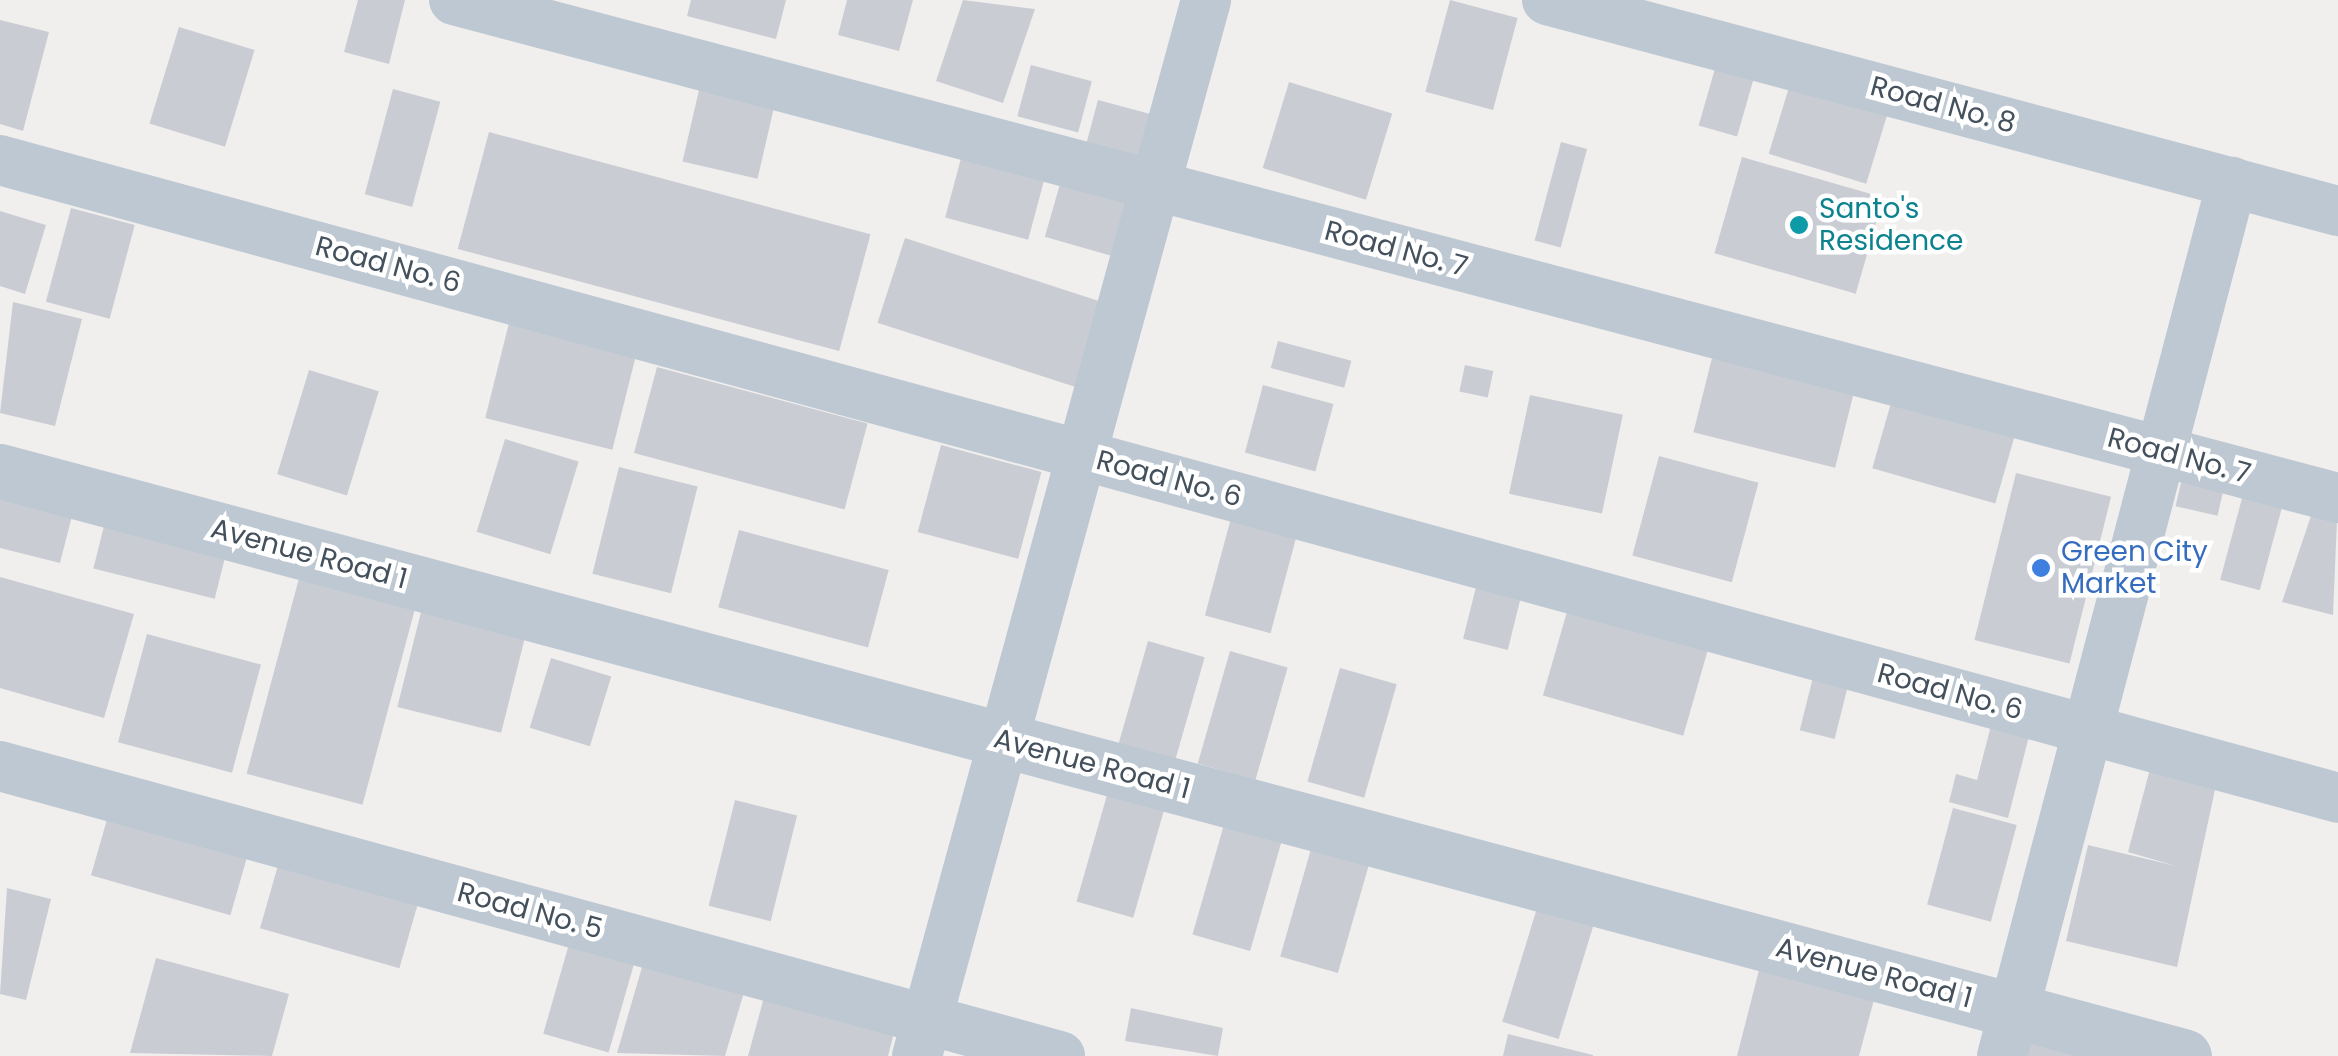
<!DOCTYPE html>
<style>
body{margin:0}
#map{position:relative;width:2338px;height:1056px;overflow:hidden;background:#f1eeee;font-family:Poppins,sans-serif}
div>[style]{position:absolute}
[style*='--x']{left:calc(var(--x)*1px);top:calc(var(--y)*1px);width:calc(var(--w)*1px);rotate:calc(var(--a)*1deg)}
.building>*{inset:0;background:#c9cdd3;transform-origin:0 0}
.minor>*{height:50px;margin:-25px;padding:0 25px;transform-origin:25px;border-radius:25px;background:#bdc8d2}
.tertiary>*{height:55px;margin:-27.5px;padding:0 27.5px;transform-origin:27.5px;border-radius:27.5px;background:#bdc8d2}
.dots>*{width:28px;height:28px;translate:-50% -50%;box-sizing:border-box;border:5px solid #fff;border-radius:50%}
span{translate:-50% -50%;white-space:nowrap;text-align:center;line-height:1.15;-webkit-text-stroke:9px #fff;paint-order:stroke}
.street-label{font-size:28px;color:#44515d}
.culture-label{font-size:28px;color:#0d838f}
.left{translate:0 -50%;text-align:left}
.shop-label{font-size:28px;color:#366cbe}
</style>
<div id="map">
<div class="building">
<i style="clip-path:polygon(358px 0,405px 0,389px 64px,344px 52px)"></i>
<i style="clip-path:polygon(691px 0,786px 0,776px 39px,687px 16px)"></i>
<i style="clip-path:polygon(847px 0,913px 0,899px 51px,838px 35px)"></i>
<i style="clip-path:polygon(963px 0,1035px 9px,1003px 103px,936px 81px)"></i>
<i style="left:1450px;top:0;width:70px;height:95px;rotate:15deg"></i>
<i style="clip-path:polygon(0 20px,49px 32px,23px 131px,0 124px)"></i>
<i style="left:179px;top:27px;width:79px;height:101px;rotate:17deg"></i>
<i style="left:705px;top:64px;width:77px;height:100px;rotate:13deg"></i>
<i style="left:1031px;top:65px;width:63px;height:53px;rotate:15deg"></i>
<i style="left:1716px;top:65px;width:40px;height:63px;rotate:16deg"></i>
<i style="left:1289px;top:82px;width:108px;height:90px;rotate:17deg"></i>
<i style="left:1790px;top:84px;width:102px;height:73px;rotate:17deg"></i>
<i style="left:393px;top:89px;width:49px;height:109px;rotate:15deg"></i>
<i style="left:1098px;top:100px;width:63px;height:53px;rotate:15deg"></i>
<i style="left:971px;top:121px;width:86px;height:100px;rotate:15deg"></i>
<i style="left:489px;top:132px;width:395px;height:121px;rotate:15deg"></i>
<i style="left:1561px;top:142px;width:27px;height:102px;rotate:15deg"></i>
<i style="left:1068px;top:156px;width:107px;height:84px;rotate:16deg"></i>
<i style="left:1742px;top:157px;width:147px;height:100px;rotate:16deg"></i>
<i style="left:71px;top:208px;width:66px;height:97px;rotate:15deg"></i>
<i style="clip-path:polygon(0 211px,46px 225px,25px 294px,0 286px)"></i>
<i style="left:905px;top:238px;width:231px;height:89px;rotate:18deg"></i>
<i style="clip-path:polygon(13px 302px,82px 319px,55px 426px,0 413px)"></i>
<i style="left:509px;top:323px;width:131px;height:98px;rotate:14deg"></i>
<i style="left:1278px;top:341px;width:76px;height:28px;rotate:15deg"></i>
<i style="left:1715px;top:346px;width:146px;height:89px;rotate:14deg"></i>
<i style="left:1465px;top:365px;width:29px;height:27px;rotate:12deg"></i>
<i style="left:657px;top:367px;width:218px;height:89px;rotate:15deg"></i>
<i style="left:309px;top:370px;width:73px;height:109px;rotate:17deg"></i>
<i style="left:1899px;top:375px;width:128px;height:97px;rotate:16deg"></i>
<i style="left:1263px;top:385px;width:73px;height:70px;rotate:15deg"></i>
<i style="left:1530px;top:395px;width:95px;height:101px;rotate:12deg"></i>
<i style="left:505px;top:439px;width:77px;height:97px;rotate:17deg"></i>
<i style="left:941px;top:445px;width:104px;height:90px;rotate:15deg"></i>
<i style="left:1659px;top:456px;width:103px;height:103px;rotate:15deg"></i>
<i style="left:619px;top:467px;width:81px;height:110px;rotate:14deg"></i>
<i style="left:2016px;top:473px;width:98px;height:172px;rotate:14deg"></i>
<i style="left:2183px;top:474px;width:43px;height:33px;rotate:13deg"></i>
<i style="left:2245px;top:487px;width:41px;height:96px;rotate:15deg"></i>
<i style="clip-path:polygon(2319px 492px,2338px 497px,2333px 615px,2282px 602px)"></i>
<i style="clip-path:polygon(0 495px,73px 512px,60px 563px,0 548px)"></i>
<i style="left:1231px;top:518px;width:68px;height:101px;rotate:15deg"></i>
<i style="left:105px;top:522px;width:125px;height:48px;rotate:14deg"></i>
<i style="left:739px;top:530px;width:155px;height:80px;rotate:15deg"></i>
<i style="left:302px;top:567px;width:120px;height:214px;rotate:15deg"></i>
<i style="left:1481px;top:567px;width:46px;height:74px;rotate:14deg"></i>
<i style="clip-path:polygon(0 577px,134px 614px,104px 718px,0 688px)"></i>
<i style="left:422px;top:608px;width:107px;height:102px;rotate:14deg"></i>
<i style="left:1568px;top:608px;width:146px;height:91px;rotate:16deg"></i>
<i style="left:147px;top:634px;width:118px;height:112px;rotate:15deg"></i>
<i style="left:1148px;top:641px;width:59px;height:118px;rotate:16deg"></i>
<i style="left:1230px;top:651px;width:60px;height:117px;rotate:16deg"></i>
<i style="left:551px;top:658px;width:63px;height:73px;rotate:17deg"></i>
<i style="left:1340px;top:668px;width:59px;height:118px;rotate:16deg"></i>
<i style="left:1813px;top:677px;width:36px;height:55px;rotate:14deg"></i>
<i style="clip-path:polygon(1997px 702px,2035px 713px,2008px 818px,1949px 802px,1956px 774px,1977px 780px)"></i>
<i style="clip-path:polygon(2154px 754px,2219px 771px,2177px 967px,2066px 941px,2088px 845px,2176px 866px,2128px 852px)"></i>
<i style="left:118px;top:781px;width:145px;height:98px;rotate:16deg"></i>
<i style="left:1109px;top:788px;width:59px;height:118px;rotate:16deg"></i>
<i style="left:735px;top:800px;width:64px;height:109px;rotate:14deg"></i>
<i style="left:1953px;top:808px;width:66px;height:100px;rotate:15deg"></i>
<i style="left:1225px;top:821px;width:60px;height:118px;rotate:16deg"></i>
<i style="left:287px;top:834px;width:145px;height:98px;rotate:16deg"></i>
<i style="left:1313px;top:842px;width:60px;height:119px;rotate:16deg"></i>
<i style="clip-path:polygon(7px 888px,51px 899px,26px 1000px,0 994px)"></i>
<i style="left:1537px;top:908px;width:59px;height:119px;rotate:17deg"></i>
<i style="left:573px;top:930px;width:68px;height:108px;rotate:16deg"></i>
<i style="clip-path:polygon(647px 950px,748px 979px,725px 1056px,617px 1053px)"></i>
<i style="clip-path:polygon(156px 958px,289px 994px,272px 1056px,130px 1053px)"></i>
<i style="clip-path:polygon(1760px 966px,1875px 996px,1859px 1056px,1737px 1056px)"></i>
<i style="clip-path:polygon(766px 990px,896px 1025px,888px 1056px,748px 1056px)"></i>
<i style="clip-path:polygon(1131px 1008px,1223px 1028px,1218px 1056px,1125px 1041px)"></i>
<i style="clip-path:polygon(1508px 1034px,1593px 1055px,1593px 1056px,1503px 1056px)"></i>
<i style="clip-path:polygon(2019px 1038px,2083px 1056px,2014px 1056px)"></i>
</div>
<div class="minor">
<i style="--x:454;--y:0;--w:1949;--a:14.81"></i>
<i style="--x:1547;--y:0;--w:819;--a:14.94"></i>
<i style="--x:0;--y:160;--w:2423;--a:15.26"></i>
<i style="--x:0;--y:766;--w:1099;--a:15.3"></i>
<i style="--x:917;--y:1056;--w:1095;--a:-74.69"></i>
<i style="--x:2002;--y:1056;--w:904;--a:-75.26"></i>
</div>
<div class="tertiary">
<i style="--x:0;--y:471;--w:2261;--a:15"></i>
</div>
<div class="dots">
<i style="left:1799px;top:225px;background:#0f9aa8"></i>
<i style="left:2041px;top:568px;background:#3f7fe0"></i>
</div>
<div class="street-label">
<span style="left:1943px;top:105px;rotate:15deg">Road No. 8</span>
<span style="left:1396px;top:249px;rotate:15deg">Road No. 7</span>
<span style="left:388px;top:265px;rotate:15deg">Road No. 6</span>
<span style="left:2179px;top:456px;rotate:15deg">Road No. 7</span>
<span style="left:1169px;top:479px;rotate:15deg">Road No. 6</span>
<span style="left:309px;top:554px;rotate:15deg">Avenue Road 1</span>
<span style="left:1950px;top:692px;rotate:15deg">Road No. 6</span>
<span style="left:1092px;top:764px;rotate:15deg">Avenue Road 1</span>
<span style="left:530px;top:911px;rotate:15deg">Road No. 5</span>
<span style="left:1874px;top:973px;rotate:15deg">Avenue Road 1</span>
</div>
<div class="culture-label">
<span class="left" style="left:1819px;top:225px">Santo's<br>Residence</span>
</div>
<div class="shop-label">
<span class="left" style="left:2061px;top:568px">Green City<br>Market</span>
</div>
</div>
